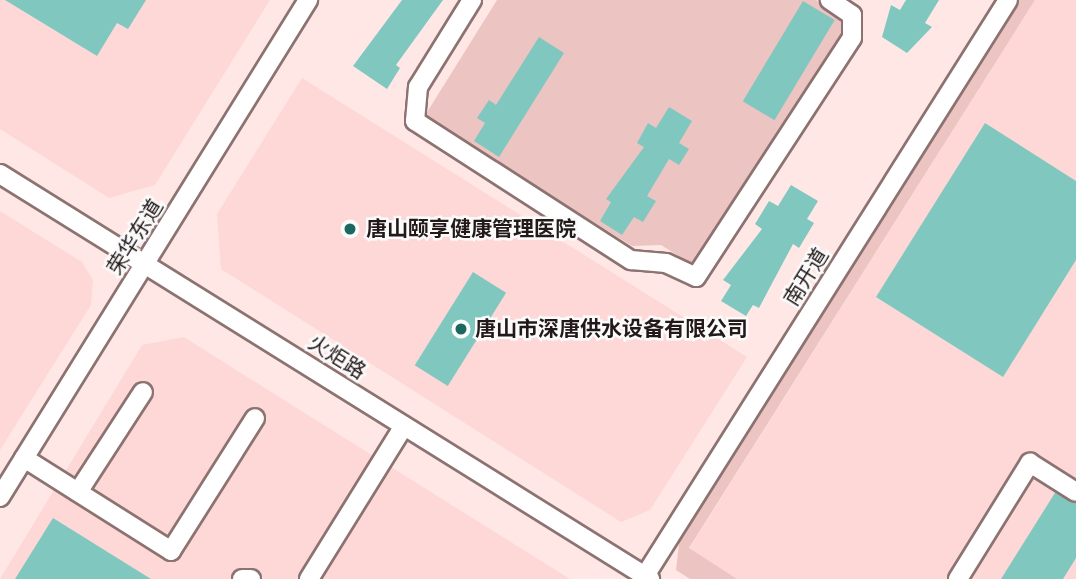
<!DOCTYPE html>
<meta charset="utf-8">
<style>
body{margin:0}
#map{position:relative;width:1076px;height:579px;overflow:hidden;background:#ffe7e6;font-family:"Fira Sans Condensed","Noto Sans SC",sans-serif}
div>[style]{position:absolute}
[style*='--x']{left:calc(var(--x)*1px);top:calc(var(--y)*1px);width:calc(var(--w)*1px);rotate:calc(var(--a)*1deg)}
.built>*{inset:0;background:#fdd8d6}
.green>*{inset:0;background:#ecc4c2}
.building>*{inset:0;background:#80c8bf;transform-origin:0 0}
.roads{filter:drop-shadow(2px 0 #8c7371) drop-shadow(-2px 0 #8c7371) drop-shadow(0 2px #8c7371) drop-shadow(0 -2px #8c7371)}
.minor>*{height:18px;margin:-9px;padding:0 9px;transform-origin:9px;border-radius:9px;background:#fff}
.dots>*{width:19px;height:19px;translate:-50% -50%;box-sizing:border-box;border:4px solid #fbfbfb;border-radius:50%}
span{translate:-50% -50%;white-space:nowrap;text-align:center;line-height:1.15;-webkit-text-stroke:5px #fbfbfb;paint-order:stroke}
.poi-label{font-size:21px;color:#231919;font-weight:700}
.left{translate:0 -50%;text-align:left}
.street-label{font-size:21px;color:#231919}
</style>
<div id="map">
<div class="built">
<i style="clip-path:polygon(0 0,270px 0,155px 185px,109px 198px,0 129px)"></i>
<i style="clip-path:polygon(1035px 0,1076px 0,1076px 579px,737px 579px,689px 549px)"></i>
<i style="clip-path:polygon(302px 78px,747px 357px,650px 510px,621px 522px,221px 269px,217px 214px)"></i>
<i style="clip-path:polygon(0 211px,82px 262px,93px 280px,91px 305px,0 450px)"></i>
<i style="clip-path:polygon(184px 337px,303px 412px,570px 579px,0 579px,142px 345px)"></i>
</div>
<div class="green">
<i style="clip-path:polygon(497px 0,816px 0,841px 22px,841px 42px,699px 269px,661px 245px,632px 246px,424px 117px)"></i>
<i style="clip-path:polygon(1019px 0,1035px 0,689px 548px,737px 579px,690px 579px,676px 570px,680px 535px)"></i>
</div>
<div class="building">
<i style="clip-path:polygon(5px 0,146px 0,128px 29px,117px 23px,97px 56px)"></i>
<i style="clip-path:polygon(402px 0,443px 0,396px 65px,400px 68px,387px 89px,353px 66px)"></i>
<i style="clip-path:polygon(906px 0,939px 0,925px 23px,932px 27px,907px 53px,882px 37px,891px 5px,900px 10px)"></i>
<i style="left:803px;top:1px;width:37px;height:117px;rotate:31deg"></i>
<i style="clip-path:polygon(539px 37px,564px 53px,499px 157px,474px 141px,485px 123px,477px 118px,489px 100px,496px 105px)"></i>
<i style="clip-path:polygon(669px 107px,692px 121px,679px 143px,689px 149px,679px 165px,669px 159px,647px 196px,656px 201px,643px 222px,634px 217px,622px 235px,600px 221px,611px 202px,606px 199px,644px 147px,637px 143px,648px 123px,656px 128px)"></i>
<i style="clip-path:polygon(985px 123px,1076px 181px,1076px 260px,1003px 377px,876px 297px)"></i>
<i style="clip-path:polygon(791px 185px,818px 201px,807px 219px,814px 223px,799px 248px,793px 244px,759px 308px,753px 305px,746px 316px,721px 301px,731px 285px,723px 280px,762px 229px,755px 224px,769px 201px,778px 206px)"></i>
<i style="left:473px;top:272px;width:39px;height:110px;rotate:32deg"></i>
<i style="clip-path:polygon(1058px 488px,1076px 500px,1076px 558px,1063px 579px,1001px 579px)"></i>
<i style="clip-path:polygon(53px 518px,151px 579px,15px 579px)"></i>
</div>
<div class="roads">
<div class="minor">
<i style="--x:472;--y:0;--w:102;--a:121.8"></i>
<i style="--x:418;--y:87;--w:34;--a:95"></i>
<i style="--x:415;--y:121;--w:257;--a:32.8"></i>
<i style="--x:631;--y:260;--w:35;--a:5"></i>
<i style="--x:666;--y:263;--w:33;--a:25"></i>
<i style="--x:696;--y:277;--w:285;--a:-56.9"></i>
<i style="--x:852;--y:38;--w:23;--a:-90"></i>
<i style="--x:852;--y:15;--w:27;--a:-146"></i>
<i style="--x:0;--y:174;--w:766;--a:31.93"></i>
<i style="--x:24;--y:458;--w:174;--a:32.3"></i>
<i style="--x:171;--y:551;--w:157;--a:-57.7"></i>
<i style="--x:78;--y:492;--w:119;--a:-57"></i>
<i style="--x:0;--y:497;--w:585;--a:-58.21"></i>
<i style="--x:242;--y:579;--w:9;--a:0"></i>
<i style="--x:309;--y:579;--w:180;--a:-58.2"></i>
<i style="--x:643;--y:579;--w:684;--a:-57.77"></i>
<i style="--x:958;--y:579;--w:137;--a:-58.2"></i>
<i style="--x:1030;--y:463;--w:54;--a:32.2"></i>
</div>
</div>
<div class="dots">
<i style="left:350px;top:229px;background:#1c675f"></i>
<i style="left:461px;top:329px;background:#1c675f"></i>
</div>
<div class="poi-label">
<span class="left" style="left:366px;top:229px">唐山颐享健康管理医院</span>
<span class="left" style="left:475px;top:329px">唐山市深唐供水设备有限公司</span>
</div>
<div class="street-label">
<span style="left:135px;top:237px;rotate:-58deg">荣华东道</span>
<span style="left:806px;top:277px;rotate:-58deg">南开道</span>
<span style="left:337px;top:357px;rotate:32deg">火炬路</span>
</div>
</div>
